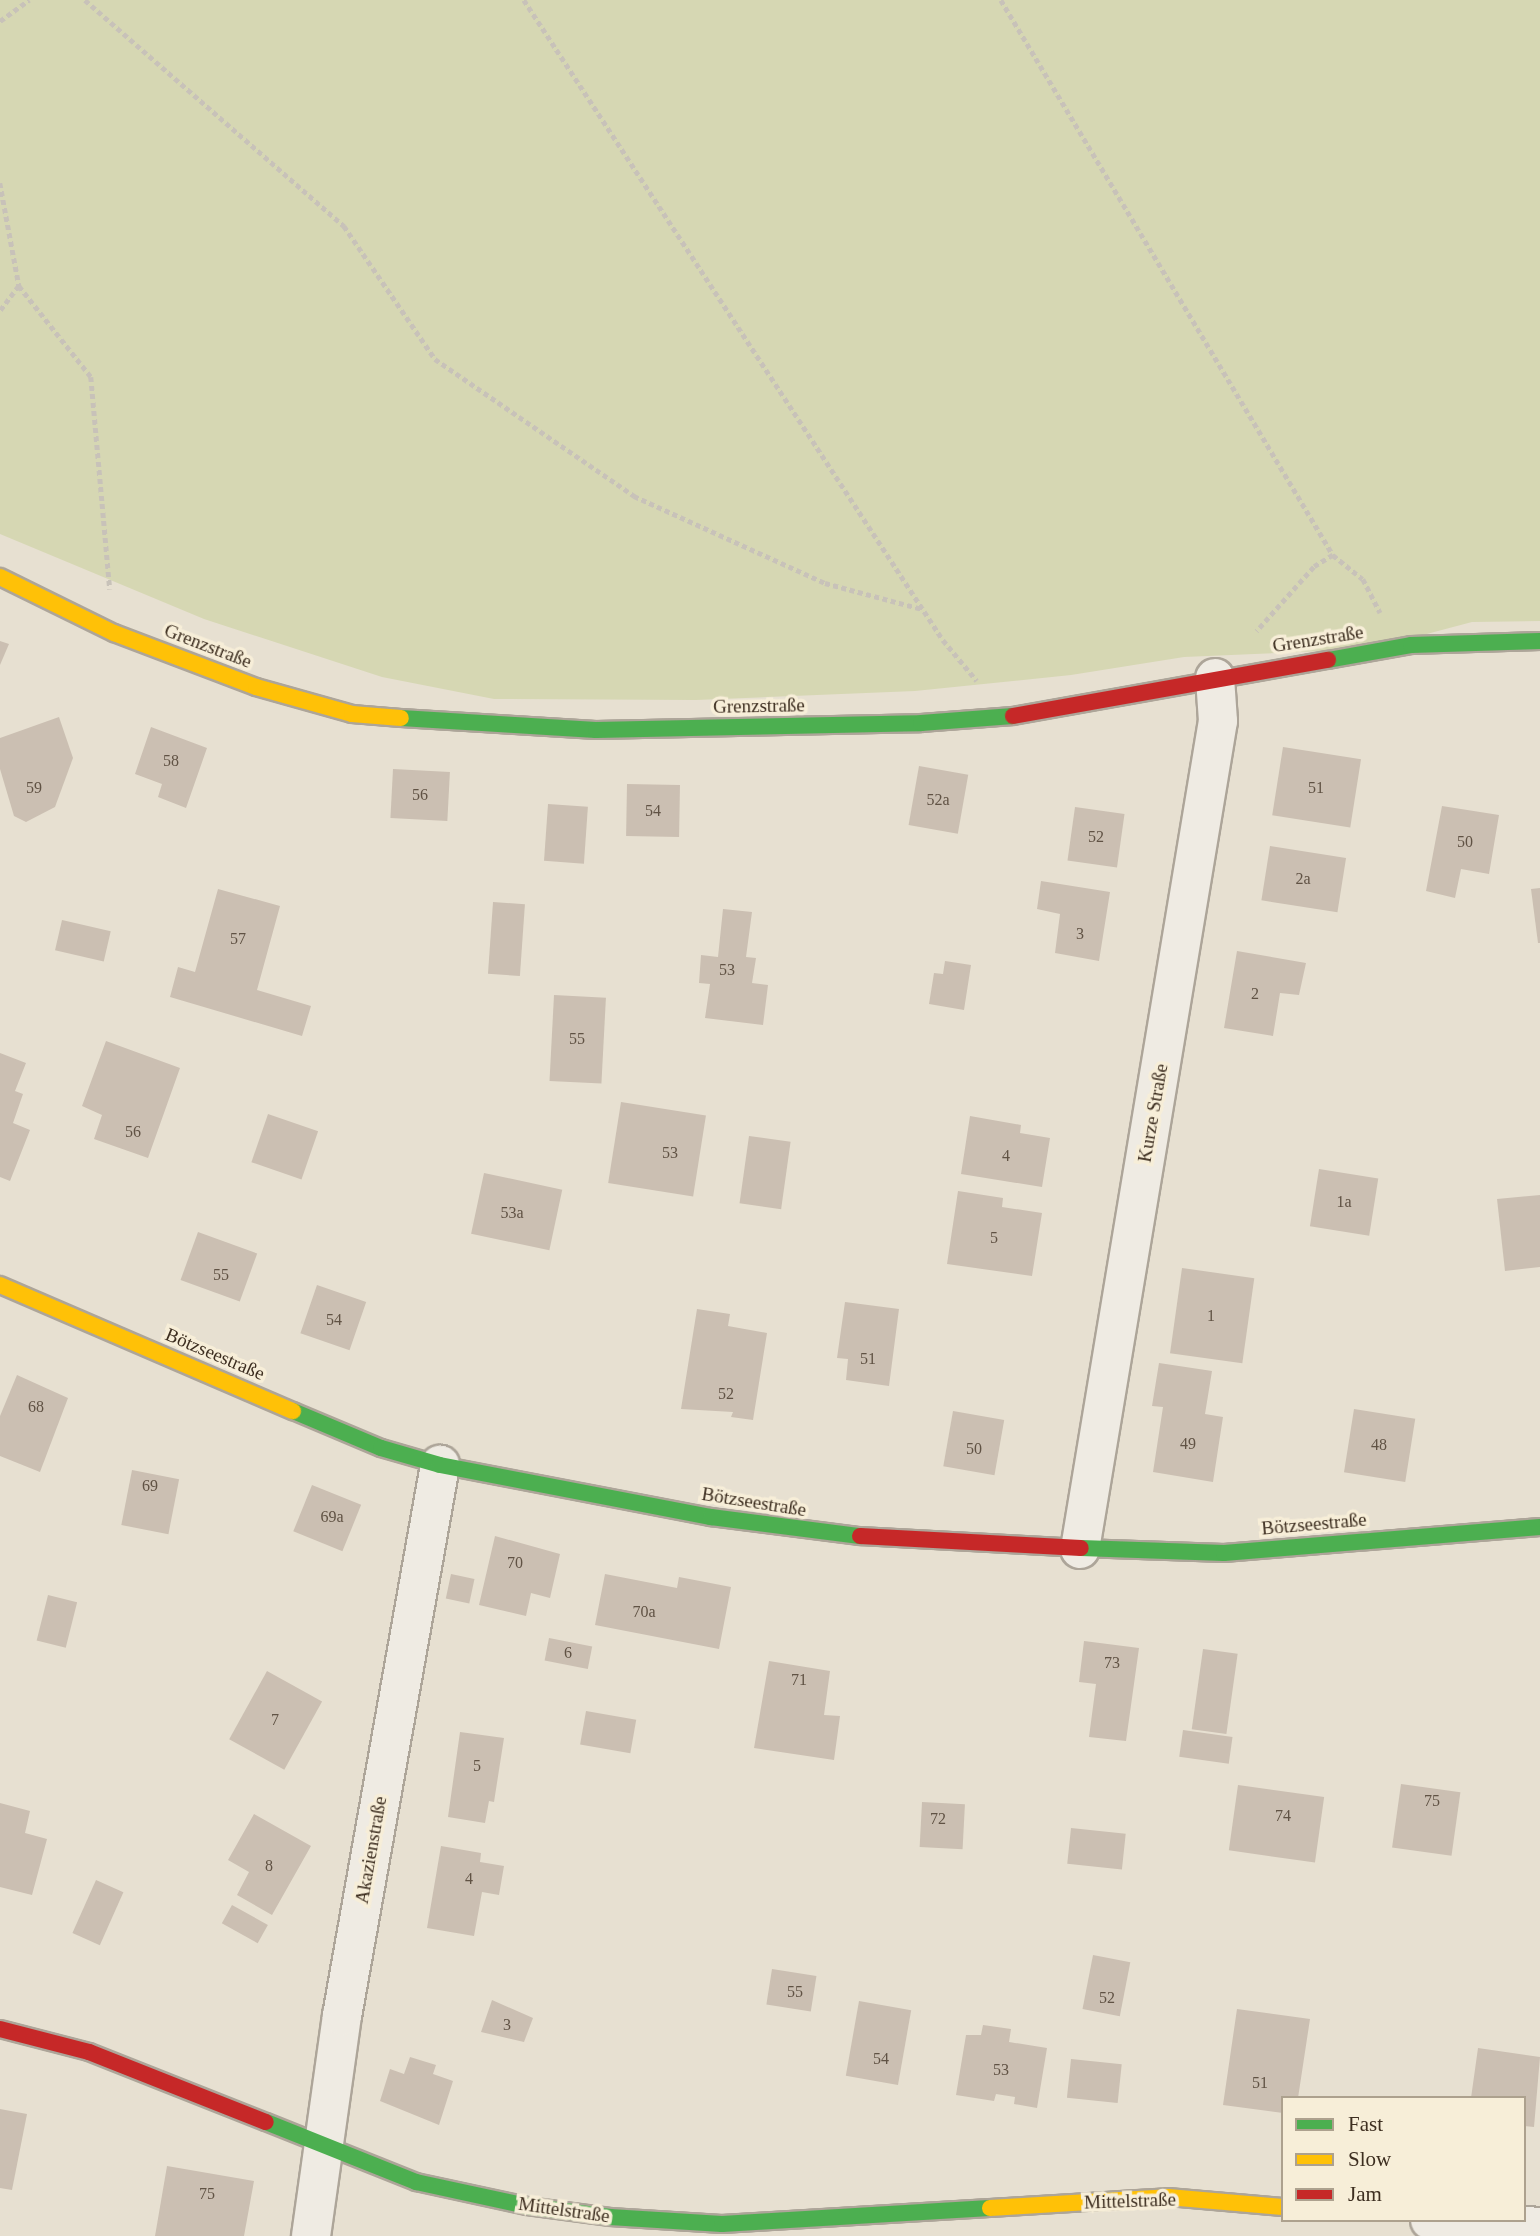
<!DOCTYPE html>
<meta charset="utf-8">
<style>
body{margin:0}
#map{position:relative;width:1540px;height:2236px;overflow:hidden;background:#e7e0d1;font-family:Georgia,serif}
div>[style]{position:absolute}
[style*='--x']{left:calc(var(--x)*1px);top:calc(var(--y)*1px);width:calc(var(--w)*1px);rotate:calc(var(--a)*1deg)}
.green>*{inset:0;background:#d6d7b3}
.building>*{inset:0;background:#cbbfb2;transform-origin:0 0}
.path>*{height:4.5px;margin-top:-2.25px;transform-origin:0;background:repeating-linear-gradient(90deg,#c8c2b9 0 5px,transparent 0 8.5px)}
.roads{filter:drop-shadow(2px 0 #ada599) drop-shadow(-2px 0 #ada599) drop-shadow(0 2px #ada599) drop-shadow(0 -2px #ada599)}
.street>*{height:38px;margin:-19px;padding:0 19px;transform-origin:19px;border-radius:19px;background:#efebe3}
.fast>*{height:16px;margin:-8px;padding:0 8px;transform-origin:8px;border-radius:8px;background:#4caf50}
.slow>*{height:16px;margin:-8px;padding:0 8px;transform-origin:8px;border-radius:8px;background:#ffc107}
.jam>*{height:16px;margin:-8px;padding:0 8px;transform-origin:8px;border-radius:8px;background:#c62828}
span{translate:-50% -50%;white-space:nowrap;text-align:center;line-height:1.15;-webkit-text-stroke:7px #f7eed8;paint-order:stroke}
.number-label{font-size:16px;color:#605244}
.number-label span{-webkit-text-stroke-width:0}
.street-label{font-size:19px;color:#3d2e20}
.legend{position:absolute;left:1281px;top:2096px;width:245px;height:126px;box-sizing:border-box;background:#f7eed8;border:2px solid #ada18e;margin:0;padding:9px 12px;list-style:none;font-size:21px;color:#3d2e20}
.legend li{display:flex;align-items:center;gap:14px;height:35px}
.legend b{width:35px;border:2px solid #ada18e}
</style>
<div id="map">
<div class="green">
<i style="clip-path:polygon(0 0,1540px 0,1540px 621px,1472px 622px,1370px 649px,1184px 657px,1071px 675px,915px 691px,696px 700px,494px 699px,382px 677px,204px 619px,0 534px)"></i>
</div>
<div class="building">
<i style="clip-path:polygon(0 641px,9px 644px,0 665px)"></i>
<i style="clip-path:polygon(59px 717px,73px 758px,55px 807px,26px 822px,14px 816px,0 769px,0 738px)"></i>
<i style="clip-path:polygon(151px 727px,207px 748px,186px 808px,158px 797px,162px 784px,135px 774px)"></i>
<i style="left:1283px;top:747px;width:79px;height:69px;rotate:9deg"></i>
<i style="left:919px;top:766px;width:50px;height:60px;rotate:10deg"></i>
<i style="left:393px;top:769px;width:57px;height:49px;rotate:3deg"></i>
<i style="left:627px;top:784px;width:53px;height:52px;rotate:1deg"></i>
<i style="left:548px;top:804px;width:40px;height:57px;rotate:4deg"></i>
<i style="clip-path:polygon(1442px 806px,1499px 815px,1489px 874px,1461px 869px,1455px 898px,1426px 891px)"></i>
<i style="left:1075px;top:807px;width:50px;height:54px;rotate:8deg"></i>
<i style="left:1270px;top:846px;width:77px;height:55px;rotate:9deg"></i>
<i style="clip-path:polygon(1041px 881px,1110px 892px,1099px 961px,1055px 953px,1060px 914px,1037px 909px)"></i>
<i style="clip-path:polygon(1540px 888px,1540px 943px,1538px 943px,1531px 889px)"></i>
<i style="clip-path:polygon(218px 889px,280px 906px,257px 990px,311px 1006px,302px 1036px,170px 997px,178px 967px,195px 972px)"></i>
<i style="left:493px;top:902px;width:32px;height:72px;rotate:4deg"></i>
<i style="clip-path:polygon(723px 909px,752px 912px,746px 957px,756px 958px,752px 983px,768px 985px,763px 1025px,705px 1018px,710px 984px,699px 983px,701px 955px,718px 957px)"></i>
<i style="left:62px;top:920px;width:50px;height:31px;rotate:13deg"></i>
<i style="clip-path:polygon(1237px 951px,1306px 963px,1299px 995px,1280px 993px,1273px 1036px,1224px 1028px)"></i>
<i style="clip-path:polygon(945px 961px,971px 965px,964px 1010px,929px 1004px,934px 973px,943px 974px)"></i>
<i style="left:554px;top:995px;width:52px;height:86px;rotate:3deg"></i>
<i style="clip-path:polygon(106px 1041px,180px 1068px,148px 1158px,94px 1139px,102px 1115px,82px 1106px)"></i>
<i style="clip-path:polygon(0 1053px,26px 1063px,15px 1091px,23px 1094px,13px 1123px,30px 1130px,10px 1181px,0 1177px)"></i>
<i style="left:621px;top:1102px;width:86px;height:82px;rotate:9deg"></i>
<i style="left:268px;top:1114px;width:53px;height:51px;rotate:19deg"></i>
<i style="clip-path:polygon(970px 1116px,1021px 1125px,1020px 1133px,1050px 1138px,1042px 1187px,961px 1174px)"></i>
<i style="left:749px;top:1136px;width:42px;height:68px;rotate:8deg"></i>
<i style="left:1319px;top:1169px;width:60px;height:58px;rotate:9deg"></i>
<i style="left:484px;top:1173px;width:80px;height:62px;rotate:12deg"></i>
<i style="clip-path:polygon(958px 1191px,1003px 1198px,1002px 1207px,1042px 1213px,1032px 1276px,947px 1264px)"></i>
<i style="clip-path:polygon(1540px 1195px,1540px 1267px,1505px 1271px,1497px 1199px)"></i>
<i style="left:198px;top:1232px;width:63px;height:51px;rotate:20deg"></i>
<i style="left:1182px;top:1268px;width:73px;height:86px;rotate:8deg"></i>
<i style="left:317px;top:1285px;width:52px;height:51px;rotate:19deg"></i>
<i style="clip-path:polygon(845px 1302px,899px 1309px,889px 1386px,846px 1380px,848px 1359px,837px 1358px)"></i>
<i style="clip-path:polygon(697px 1309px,730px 1314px,728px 1326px,767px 1333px,753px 1420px,731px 1417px,733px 1412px,681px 1409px)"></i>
<i style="clip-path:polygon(1159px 1363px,1212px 1371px,1205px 1414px,1223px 1417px,1213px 1482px,1153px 1472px,1163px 1407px,1152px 1406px)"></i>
<i style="clip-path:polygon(17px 1375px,68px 1398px,40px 1472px,0 1456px,0 1416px)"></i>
<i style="left:1354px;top:1409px;width:62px;height:64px;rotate:9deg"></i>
<i style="left:953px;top:1411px;width:52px;height:56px;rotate:10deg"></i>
<i style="left:132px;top:1470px;width:48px;height:56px;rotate:11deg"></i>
<i style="left:312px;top:1485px;width:53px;height:50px;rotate:22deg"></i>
<i style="clip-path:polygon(495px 1536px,560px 1554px,550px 1598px,531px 1593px,526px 1616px,479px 1605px)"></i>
<i style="left:451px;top:1574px;width:24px;height:25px;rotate:12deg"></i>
<i style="clip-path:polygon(605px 1574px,677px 1588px,679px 1577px,731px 1587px,719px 1649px,595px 1625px)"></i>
<i style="left:48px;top:1595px;width:30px;height:47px;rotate:14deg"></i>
<i style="left:549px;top:1638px;width:44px;height:23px;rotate:11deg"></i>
<i style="clip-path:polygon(1084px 1641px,1139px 1648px,1126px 1741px,1089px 1737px,1096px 1684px,1079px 1682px)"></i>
<i style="left:1203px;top:1649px;width:35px;height:81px;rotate:8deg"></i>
<i style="clip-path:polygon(769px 1661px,830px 1671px,824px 1715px,840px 1716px,834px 1760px,754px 1748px)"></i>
<i style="left:267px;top:1671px;width:63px;height:78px;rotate:29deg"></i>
<i style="left:586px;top:1711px;width:51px;height:34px;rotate:10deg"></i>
<i style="left:1183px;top:1730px;width:50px;height:27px;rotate:8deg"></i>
<i style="clip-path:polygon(460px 1732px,504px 1738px,494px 1802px,489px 1801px,485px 1823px,448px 1817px)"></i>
<i style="left:1401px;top:1784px;width:60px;height:64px;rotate:8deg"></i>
<i style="left:1238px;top:1785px;width:87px;height:66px;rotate:8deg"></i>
<i style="left:922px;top:1802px;width:43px;height:45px;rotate:3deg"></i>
<i style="clip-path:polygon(0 1803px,30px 1811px,25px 1833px,47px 1839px,32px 1895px,0 1887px)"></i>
<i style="clip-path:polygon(254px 1814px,311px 1846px,272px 1915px,237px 1895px,249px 1872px,228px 1860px)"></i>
<i style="left:1071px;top:1828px;width:55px;height:36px;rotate:6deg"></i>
<i style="clip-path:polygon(441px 1846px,481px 1853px,480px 1862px,504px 1866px,499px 1895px,482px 1892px,474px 1936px,427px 1928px)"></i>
<i style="left:96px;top:1880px;width:30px;height:58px;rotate:24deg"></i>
<i style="left:232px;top:1905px;width:41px;height:21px;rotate:29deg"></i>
<i style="left:1093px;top:1955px;width:38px;height:55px;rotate:11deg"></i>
<i style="left:772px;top:1969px;width:45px;height:36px;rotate:9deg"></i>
<i style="clip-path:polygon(492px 2000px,533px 2018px,524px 2042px,481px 2032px)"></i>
<i style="left:859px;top:2001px;width:53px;height:76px;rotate:10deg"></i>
<i style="clip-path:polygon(1237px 2009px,1310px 2019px,1298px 2098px,1283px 2098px,1283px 2113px,1223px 2105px)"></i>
<i style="clip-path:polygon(983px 2025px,1011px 2029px,1009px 2042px,1047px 2048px,1037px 2108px,1014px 2104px,1015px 2097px,996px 2094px,994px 2101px,956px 2095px,966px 2035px,981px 2035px)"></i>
<i style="clip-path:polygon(1478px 2048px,1540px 2057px,1534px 2127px,1524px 2126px,1524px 2098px,1471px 2098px)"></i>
<i style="clip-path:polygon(410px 2057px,436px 2065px,433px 2074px,453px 2081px,439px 2125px,380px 2101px,390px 2069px,404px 2074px)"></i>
<i style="left:1071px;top:2059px;width:51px;height:39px;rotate:6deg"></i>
<i style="clip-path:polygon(0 2109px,27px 2114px,12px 2190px,0 2188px)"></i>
<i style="clip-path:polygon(167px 2166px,254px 2181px,244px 2236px,155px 2236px)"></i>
</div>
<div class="path">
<i style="--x:85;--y:0;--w:344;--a:41.1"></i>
<i style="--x:344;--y:226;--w:161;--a:55.6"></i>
<i style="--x:435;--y:359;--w:242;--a:34.5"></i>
<i style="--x:634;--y:496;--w:210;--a:24.5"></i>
<i style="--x:825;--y:583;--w:100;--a:15"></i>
<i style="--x:524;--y:0;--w:765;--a:56.79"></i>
<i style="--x:943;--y:640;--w:53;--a:50.3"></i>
<i style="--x:1001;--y:0;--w:647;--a:59.11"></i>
<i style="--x:1333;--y:555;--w:22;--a:148"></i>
<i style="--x:1314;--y:567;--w:86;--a:131.7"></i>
<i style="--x:0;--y:21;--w:36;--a:-36"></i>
<i style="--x:0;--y:183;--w:105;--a:79.5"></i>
<i style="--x:19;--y:286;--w:31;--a:127"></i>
<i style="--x:19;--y:286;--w:116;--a:51.6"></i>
<i style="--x:91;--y:377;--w:213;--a:84.9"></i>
<i style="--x:1333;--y:555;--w:38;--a:39"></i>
<i style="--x:1363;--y:579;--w:38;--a:63"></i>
</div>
<div class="roads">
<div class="street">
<i style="--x:1080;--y:1549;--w:839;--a:-80.54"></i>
<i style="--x:1218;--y:721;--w:43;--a:-94"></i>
<i style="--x:1430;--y:2220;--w:110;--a:3.6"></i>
<i style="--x:311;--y:2236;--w:222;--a:-82"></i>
<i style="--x:342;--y:2016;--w:560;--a:-79.91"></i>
</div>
<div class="fast">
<i style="--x:1328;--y:660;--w:84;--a:-10.2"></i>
<i style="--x:1411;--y:645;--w:129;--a:-1.8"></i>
<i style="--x:401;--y:718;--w:195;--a:3.5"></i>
<i style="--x:596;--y:730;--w:325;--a:-1.2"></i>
<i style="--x:921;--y:723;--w:92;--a:-4.4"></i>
<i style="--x:293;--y:1411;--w:95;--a:22.8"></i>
<i style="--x:381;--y:1448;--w:61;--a:16.1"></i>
<i style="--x:440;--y:1465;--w:276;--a:10.9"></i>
<i style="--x:711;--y:1517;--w:150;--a:7.3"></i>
<i style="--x:1081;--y:1548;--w:143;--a:2"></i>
<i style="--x:1224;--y:1553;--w:317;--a:-4.7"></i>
<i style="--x:266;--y:2122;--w:162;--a:21.8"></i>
<i style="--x:416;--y:2182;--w:114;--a:12.2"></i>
<i style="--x:527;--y:2206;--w:84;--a:7.5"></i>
<i style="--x:610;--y:2217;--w:112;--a:3.6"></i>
<i style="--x:722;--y:2224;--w:268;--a:-3.4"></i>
</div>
<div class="slow">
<i style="--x:0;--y:577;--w:127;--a:26.2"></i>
<i style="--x:114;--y:633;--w:152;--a:20.8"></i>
<i style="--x:256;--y:687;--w:100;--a:15.7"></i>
<i style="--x:352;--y:714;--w:49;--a:4.7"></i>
<i style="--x:0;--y:1285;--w:319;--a:23.3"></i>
<i style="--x:990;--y:2208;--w:178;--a:-3.5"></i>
<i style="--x:1168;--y:2197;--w:115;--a:5"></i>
</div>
<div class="jam">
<i style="--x:1013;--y:716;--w:320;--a:-10.1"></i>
<i style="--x:860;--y:1536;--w:221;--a:3.1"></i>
<i style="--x:0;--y:2029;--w:92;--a:14.5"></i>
<i style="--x:89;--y:2052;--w:190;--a:21.6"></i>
</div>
</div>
<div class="number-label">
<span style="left:171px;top:761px">58</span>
<span style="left:34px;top:788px">59</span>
<span style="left:1316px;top:788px">51</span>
<span style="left:420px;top:795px">56</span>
<span style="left:938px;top:800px">52a</span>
<span style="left:653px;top:811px">54</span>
<span style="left:1096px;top:837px">52</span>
<span style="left:1465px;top:842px">50</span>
<span style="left:1303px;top:879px">2a</span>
<span style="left:1080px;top:934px">3</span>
<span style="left:238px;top:939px">57</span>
<span style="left:727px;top:970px">53</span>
<span style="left:1255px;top:994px">2</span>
<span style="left:577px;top:1039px">55</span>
<span style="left:133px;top:1132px">56</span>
<span style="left:670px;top:1153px">53</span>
<span style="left:1006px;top:1156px">4</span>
<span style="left:1344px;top:1202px">1a</span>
<span style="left:512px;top:1213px">53a</span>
<span style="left:994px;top:1238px">5</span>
<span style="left:221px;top:1275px">55</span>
<span style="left:1211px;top:1316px">1</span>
<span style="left:334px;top:1320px">54</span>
<span style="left:868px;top:1359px">51</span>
<span style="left:726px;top:1394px">52</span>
<span style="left:36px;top:1407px">68</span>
<span style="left:1188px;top:1444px">49</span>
<span style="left:1379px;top:1445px">48</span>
<span style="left:974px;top:1449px">50</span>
<span style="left:150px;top:1486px">69</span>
<span style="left:332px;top:1517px">69a</span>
<span style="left:515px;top:1563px">70</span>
<span style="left:644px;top:1612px">70a</span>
<span style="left:568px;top:1653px">6</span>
<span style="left:1112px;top:1663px">73</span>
<span style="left:799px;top:1680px">71</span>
<span style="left:275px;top:1720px">7</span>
<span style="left:477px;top:1766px">5</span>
<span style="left:1432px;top:1801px">75</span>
<span style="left:1283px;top:1816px">74</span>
<span style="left:938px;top:1819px">72</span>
<span style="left:269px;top:1866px">8</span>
<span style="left:469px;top:1879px">4</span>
<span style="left:795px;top:1992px">55</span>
<span style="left:1107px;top:1998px">52</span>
<span style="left:507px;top:2025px">3</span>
<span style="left:881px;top:2059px">54</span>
<span style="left:1001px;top:2070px">53</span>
<span style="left:1260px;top:2083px">51</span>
<span style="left:207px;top:2194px">75</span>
</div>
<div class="street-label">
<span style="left:1318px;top:639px;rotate:-9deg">Grenzstraße</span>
<span style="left:208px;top:646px;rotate:21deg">Grenzstraße</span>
<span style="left:759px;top:706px;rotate:-1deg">Grenzstraße</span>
<span style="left:1153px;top:1113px;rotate:-80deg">Kurze Straße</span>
<span style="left:215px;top:1354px;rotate:23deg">Bötzseestraße</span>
<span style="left:754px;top:1502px;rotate:9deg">Bötzseestraße</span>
<span style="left:1314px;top:1524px;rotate:-5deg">Bötzseestraße</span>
<span style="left:371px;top:1850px;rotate:-80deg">Akazienstraße</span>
<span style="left:1130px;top:2201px;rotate:-2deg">Mittelstraße</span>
<span style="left:564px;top:2210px;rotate:8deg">Mittelstraße</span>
</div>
<ul class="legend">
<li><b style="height:9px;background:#4caf50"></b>Fast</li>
<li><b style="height:9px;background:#ffc107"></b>Slow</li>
<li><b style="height:9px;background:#c62828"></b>Jam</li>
</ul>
</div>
